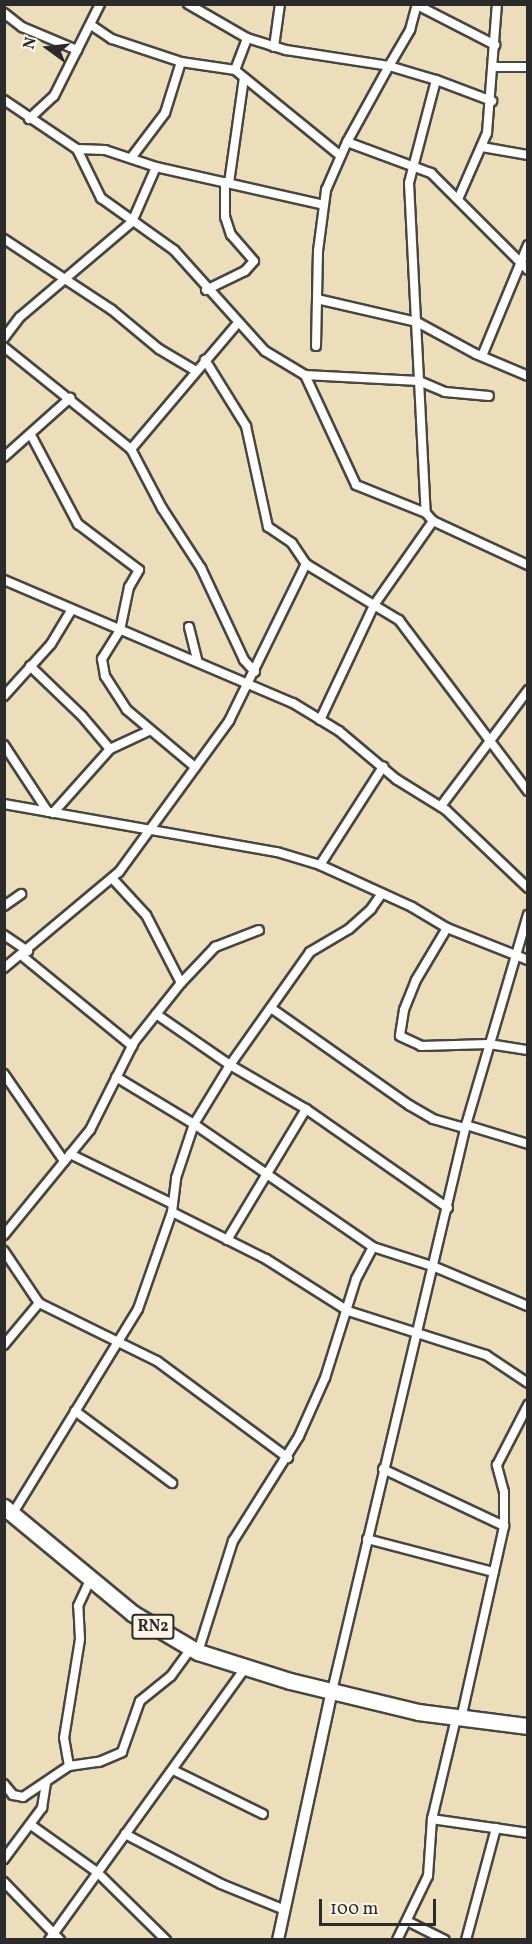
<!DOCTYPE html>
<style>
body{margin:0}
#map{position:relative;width:532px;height:1944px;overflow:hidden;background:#ecdebb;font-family:Vollkorn,serif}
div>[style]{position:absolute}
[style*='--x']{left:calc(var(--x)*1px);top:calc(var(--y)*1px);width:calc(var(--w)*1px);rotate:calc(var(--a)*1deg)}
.roads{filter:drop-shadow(2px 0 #484641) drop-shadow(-2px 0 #484641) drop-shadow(0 2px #484641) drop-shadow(0 -2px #484641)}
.street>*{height:8px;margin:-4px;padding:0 4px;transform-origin:4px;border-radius:4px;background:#fff}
.secondary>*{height:10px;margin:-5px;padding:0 5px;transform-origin:5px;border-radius:5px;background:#fff}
.highway>*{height:15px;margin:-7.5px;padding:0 7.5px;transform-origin:7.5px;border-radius:7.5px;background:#fff}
span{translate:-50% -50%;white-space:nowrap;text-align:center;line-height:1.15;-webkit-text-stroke:6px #fcf5e5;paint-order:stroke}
.shield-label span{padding:2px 4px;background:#fcf5e5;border:2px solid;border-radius:4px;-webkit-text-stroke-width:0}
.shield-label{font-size:16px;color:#2b2b2b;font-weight:700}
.frame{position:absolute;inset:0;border:6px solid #2b2b2b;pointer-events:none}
.north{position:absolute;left:18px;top:18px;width:60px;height:60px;-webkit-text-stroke:4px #fcf5e5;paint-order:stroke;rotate:285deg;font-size:16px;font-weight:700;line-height:24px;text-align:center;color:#2b2b2b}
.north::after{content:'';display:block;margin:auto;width:21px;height:27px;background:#2b2b2b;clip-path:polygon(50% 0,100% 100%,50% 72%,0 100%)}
.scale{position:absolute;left:319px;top:1899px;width:117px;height:27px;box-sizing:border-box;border:3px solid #2b2b2b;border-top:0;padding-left:8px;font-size:18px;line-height:21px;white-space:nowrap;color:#2b2b2b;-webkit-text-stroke:4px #fcf5e5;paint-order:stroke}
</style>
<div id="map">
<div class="roads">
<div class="street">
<i style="--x:188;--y:4;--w:68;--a:30"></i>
<i style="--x:247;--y:38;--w:41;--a:17.1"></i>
<i style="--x:286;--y:50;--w:104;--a:8.8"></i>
<i style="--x:389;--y:66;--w:42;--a:-59.7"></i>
<i style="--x:410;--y:30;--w:27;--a:-75"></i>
<i style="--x:417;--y:5;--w:88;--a:27.1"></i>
<i style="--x:4;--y:13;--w:23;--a:38"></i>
<i style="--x:22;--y:27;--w:60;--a:22.7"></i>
<i style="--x:91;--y:25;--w:25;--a:34"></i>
<i style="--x:112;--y:39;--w:73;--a:18.4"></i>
<i style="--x:181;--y:62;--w:55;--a:8.4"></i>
<i style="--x:235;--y:70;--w:136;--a:39.1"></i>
<i style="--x:274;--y:47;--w:43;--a:-82.1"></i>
<i style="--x:494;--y:67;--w:34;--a:0"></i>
<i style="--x:235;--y:70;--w:34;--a:-69"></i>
<i style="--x:436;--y:80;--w:60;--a:20.6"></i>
<i style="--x:4;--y:100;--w:88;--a:33.9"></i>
<i style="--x:77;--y:149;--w:55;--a:63.9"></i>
<i style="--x:101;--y:198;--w:90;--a:35.5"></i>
<i style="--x:174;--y:250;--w:136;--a:48"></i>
<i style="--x:265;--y:351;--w:47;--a:31"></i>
<i style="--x:305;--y:375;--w:114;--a:3"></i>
<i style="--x:419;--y:381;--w:28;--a:23"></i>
<i style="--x:445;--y:392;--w:44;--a:5.2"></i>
<i style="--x:29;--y:119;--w:34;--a:-43"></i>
<i style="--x:54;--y:96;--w:103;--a:-63.4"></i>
<i style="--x:347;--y:142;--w:90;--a:20.3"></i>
<i style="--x:431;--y:173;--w:137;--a:45"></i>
<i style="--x:482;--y:147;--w:47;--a:9.9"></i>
<i style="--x:77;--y:149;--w:28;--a:2"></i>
<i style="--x:105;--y:150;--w:54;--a:18.4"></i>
<i style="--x:156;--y:167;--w:172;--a:12.7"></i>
<i style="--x:131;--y:158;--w:56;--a:-52.9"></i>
<i style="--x:165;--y:113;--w:53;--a:-72.6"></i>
<i style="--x:229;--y:183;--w:106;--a:-81.9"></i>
<i style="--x:459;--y:197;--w:70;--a:-66.4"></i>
<i style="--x:487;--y:133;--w:129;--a:-85.6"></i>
<i style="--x:4;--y:239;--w:129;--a:33.3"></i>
<i style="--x:112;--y:310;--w:61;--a:39.7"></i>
<i style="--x:159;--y:349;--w:43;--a:30.7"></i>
<i style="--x:206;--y:290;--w:43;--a:-26"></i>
<i style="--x:245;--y:271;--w:13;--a:-48"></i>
<i style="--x:254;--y:261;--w:35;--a:-131"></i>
<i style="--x:231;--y:235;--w:19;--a:-108"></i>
<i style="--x:225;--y:217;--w:35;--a:-90"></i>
<i style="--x:317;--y:299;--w:103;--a:13"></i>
<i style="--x:417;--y:322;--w:67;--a:28.5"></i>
<i style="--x:476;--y:354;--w:56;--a:22.9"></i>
<i style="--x:237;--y:324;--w:164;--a:130.3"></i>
<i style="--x:131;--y:449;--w:67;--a:62.3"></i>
<i style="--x:162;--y:508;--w:72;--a:57"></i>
<i style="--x:201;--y:568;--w:102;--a:64.9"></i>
<i style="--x:244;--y:660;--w:16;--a:47"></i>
<i style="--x:4;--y:338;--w:26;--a:-53"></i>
<i style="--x:20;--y:317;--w:147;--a:-40.3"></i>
<i style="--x:132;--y:222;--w:60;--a:-66.4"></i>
<i style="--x:316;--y:346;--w:95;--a:-88.8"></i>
<i style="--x:318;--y:251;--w:62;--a:-82.5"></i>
<i style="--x:326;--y:190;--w:52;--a:-66.4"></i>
<i style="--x:347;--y:142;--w:87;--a:-61.1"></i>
<i style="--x:389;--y:66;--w:49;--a:16.6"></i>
<i style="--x:436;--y:80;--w:106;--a:104.7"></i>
<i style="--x:409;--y:183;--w:330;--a:87.1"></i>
<i style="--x:426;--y:513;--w:11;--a:49"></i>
<i style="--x:433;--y:521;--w:105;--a:24.9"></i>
<i style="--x:4;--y:347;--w:163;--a:38.8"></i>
<i style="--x:482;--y:356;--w:120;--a:-67.5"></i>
<i style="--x:305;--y:375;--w:121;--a:65.1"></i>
<i style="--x:356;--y:485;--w:75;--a:21.8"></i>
<i style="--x:31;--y:435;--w:101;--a:62.2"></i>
<i style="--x:78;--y:524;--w:76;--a:37"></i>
<i style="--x:139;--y:570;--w:20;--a:120"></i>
<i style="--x:129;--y:587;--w:44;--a:101.8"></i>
<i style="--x:120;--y:630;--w:34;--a:122"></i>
<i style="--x:102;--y:659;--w:17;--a:80"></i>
<i style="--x:105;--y:676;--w:40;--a:57.1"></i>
<i style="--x:127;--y:710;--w:89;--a:40"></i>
<i style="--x:4;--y:457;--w:89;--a:-41.8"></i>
<i style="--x:306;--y:564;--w:109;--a:31.1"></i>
<i style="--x:399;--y:620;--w:214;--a:53"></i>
<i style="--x:4;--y:580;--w:314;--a:23.1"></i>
<i style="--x:293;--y:703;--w:54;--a:31.3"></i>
<i style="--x:339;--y:731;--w:75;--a:40.1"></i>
<i style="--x:396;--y:779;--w:59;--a:31.8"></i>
<i style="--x:446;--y:810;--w:113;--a:43.6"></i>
<i style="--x:189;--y:627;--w:36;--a:76"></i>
<i style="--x:30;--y:666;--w:72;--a:43.9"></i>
<i style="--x:82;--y:716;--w:43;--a:49.7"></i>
<i style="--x:4;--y:696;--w:70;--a:-47.9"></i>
<i style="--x:51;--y:644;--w:39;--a:-59"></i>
<i style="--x:320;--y:720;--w:127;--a:-64.8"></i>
<i style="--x:374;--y:605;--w:103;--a:-54.9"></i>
<i style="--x:4;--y:745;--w:80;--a:56.7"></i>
<i style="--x:4;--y:804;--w:277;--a:10"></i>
<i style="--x:277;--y:852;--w:45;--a:16.8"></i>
<i style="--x:320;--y:865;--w:101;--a:24.5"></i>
<i style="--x:412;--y:907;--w:41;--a:31"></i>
<i style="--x:447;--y:928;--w:87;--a:21.6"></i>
<i style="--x:441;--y:806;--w:145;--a:-53.1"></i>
<i style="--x:53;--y:813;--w:86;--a:-48.3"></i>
<i style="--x:110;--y:749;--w:43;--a:-24.8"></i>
<i style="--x:320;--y:865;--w:117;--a:-57.3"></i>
<i style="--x:4;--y:906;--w:21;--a:-35"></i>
<i style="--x:447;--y:928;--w:61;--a:120.8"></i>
<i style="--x:416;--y:980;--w:32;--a:112"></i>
<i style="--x:404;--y:1010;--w:26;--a:99"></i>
<i style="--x:400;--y:1036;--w:23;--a:25"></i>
<i style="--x:421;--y:1046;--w:68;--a:-1.7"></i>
<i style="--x:489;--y:1044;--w:39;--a:9"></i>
<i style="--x:4;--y:935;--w:29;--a:34"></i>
<i style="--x:21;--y:955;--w:144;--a:39.3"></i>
<i style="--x:4;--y:968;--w:150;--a:-39.9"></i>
<i style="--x:119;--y:872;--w:187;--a:-53.9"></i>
<i style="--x:229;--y:721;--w:175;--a:-63.9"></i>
<i style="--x:306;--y:564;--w:25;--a:-124"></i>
<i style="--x:292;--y:543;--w:29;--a:-146"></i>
<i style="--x:268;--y:527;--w:103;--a:-102.3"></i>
<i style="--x:246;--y:426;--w:78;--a:-121.8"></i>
<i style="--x:181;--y:983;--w:50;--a:-46.6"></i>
<i style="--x:215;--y:947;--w:47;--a:-21.1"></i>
<i style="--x:271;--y:1008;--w:169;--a:35.1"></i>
<i style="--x:409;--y:1105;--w:28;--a:30"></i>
<i style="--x:433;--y:1119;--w:33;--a:16"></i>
<i style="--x:156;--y:1014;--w:90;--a:34.6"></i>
<i style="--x:230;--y:1065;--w:88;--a:30.1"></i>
<i style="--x:306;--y:1109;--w:173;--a:34.9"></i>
<i style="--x:4;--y:1074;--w:106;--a:55.4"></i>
<i style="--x:116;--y:1077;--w:91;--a:31.1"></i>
<i style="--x:194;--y:1124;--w:217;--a:34.5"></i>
<i style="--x:373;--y:1247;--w:65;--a:17.9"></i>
<i style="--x:435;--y:1267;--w:101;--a:22.8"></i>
<i style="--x:466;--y:1125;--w:65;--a:17"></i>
<i style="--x:70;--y:1154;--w:114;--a:25.9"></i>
<i style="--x:172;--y:1212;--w:105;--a:26.6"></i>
<i style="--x:266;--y:1259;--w:97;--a:32.4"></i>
<i style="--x:348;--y:1311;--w:145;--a:17.7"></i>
<i style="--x:486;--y:1355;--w:50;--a:33.7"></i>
<i style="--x:4;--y:1235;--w:136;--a:-50.7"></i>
<i style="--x:90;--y:1130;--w:98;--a:-63.4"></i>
<i style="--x:134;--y:1042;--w:75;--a:-51.5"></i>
<i style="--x:181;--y:983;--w:76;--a:-117.2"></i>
<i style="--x:146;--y:915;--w:50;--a:-132.6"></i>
<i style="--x:227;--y:1240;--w:153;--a:-58.9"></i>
<i style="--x:4;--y:1251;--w:63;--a:56.1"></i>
<i style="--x:39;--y:1303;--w:131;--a:26.2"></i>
<i style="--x:157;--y:1361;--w:163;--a:36.5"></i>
<i style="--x:4;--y:1345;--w:55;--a:-50.2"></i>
<i style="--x:75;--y:1411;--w:121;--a:36.6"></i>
<i style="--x:383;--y:1469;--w:134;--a:25.2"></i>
<i style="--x:13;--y:1513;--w:239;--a:-58.5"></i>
<i style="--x:138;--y:1309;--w:103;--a:-70.7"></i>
<i style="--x:172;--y:1212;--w:34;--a:-83"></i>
<i style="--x:176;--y:1178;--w:57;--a:-71.6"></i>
<i style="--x:194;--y:1124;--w:69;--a:-58.6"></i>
<i style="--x:230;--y:1065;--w:138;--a:-54.7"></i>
<i style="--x:310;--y:952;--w:45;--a:-30.5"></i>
<i style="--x:349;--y:929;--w:30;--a:-42"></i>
<i style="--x:371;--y:909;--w:19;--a:-55"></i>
<i style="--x:367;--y:1539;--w:131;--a:14.6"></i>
<i style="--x:198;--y:1652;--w:116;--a:-72.5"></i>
<i style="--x:233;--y:1541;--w:124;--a:-57.8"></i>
<i style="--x:299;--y:1436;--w:64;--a:-65.9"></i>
<i style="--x:325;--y:1378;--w:104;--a:-72.6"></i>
<i style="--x:356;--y:1279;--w:36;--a:-62"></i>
<i style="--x:332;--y:1691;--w:582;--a:-76.68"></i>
<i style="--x:466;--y:1125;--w:219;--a:-73.6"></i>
<i style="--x:461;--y:1719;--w:198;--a:-77.4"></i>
<i style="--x:504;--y:1526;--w:34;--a:-90"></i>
<i style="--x:504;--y:1492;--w:28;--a:-105"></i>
<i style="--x:497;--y:1465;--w:68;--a:-62.7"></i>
<i style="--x:69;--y:1766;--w:28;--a:-100"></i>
<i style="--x:64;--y:1738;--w:100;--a:-80.8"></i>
<i style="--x:80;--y:1639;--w:33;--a:-93"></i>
<i style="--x:78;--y:1606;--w:29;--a:-65"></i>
<i style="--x:173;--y:1770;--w:100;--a:26.1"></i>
<i style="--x:4;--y:1784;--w:14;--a:51"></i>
<i style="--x:13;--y:1795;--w:10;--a:11"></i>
<i style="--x:23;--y:1797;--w:55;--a:-34"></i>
<i style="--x:69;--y:1766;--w:30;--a:-8"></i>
<i style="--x:99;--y:1762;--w:25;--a:-23"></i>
<i style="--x:122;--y:1752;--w:54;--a:-70.6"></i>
<i style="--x:140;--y:1701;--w:40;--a:-39"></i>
<i style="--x:171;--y:1676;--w:34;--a:-54"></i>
<i style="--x:432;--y:1819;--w:97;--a:8.3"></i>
<i style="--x:31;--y:1825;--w:81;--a:35.5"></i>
<i style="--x:97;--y:1872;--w:97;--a:44.6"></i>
<i style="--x:125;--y:1834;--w:108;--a:27.5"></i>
<i style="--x:221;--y:1884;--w:69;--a:22.1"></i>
<i style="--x:4;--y:1859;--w:64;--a:-53.3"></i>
<i style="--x:42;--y:1808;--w:24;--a:-81"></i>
<i style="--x:4;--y:1882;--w:81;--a:46"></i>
<i style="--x:407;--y:1921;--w:42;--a:26.6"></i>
<i style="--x:49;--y:1940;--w:335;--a:-54.2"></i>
<i style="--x:397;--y:1940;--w:71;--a:-64.2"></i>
<i style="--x:428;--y:1876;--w:57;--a:-86"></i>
<i style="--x:432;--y:1819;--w:104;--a:-76.6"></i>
<i style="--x:466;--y:1940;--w:116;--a:-75"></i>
</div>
<div class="secondary">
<i style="--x:278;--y:1940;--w:255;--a:-77.8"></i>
</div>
<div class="highway">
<i style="--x:4;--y:1507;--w:166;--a:39.6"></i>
<i style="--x:132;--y:1613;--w:77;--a:30.6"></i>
<i style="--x:198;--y:1652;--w:96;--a:17.5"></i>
<i style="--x:290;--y:1681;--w:132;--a:13.6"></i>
<i style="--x:418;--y:1712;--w:111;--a:7.3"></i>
</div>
</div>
<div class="shield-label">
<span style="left:153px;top:1627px">RN2</span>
</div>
<div class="frame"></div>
<div class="north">N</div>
<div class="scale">100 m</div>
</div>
